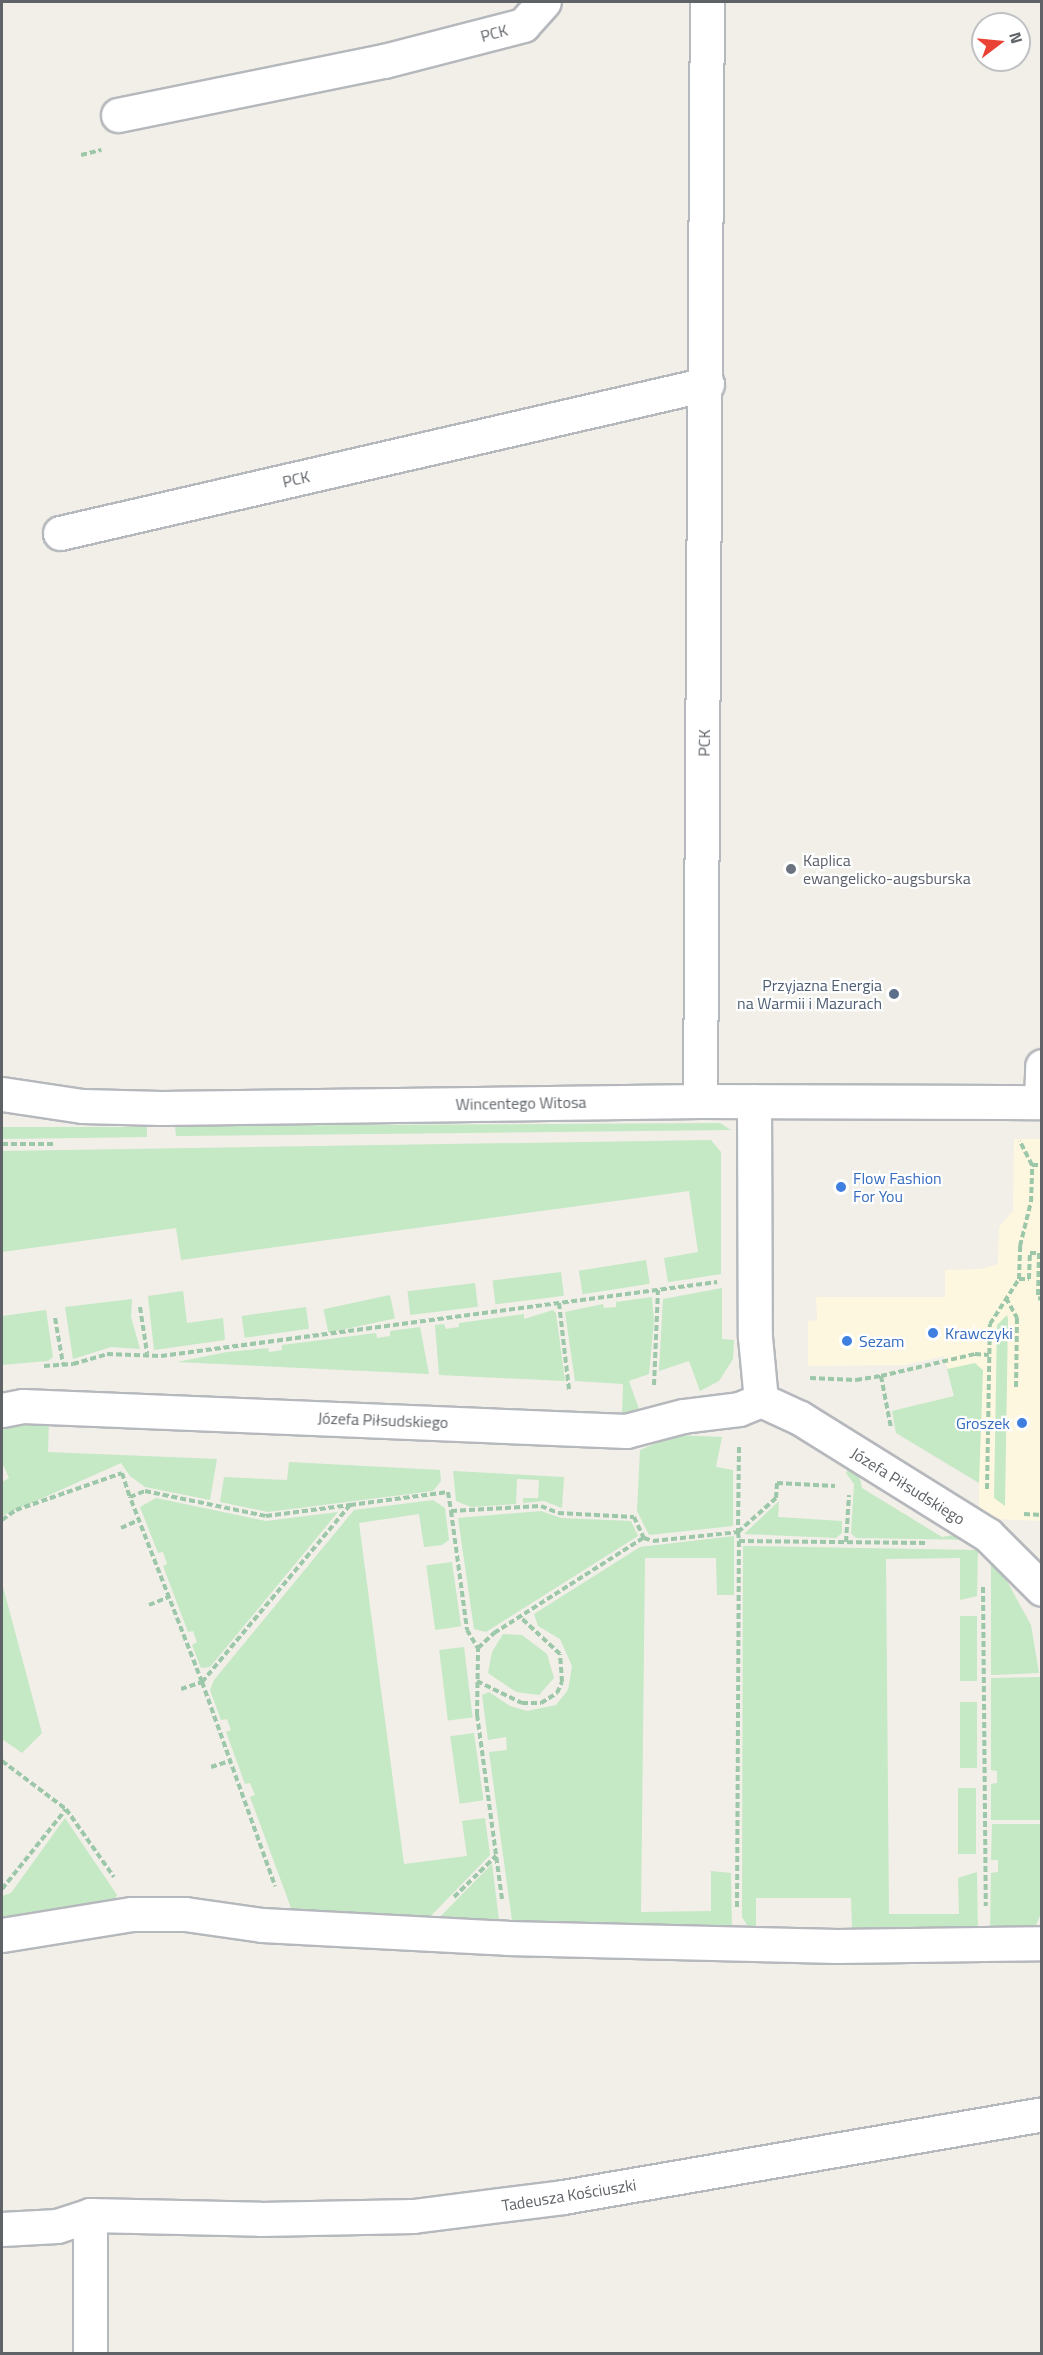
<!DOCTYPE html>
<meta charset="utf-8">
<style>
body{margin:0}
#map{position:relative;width:1043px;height:2355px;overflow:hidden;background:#f1efe8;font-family:"Titillium Web",sans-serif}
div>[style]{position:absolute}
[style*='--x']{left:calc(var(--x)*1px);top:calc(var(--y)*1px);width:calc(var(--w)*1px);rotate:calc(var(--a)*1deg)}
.commercial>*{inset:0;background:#fef7e0}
.green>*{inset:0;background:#c5e8c5;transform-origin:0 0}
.path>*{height:4px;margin-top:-2px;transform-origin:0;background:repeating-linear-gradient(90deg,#9cc7a9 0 6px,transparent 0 9px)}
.roads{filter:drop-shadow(2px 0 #b5b8bc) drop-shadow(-2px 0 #b5b8bc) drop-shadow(0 2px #b5b8bc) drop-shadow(0 -2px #b5b8bc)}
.minor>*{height:33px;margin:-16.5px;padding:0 16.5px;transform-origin:16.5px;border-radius:16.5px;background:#fff}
.dots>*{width:16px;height:16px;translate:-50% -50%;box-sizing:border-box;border:3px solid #fff;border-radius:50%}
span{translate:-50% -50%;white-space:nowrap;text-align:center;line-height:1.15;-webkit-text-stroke:4.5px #fff;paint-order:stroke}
.street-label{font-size:16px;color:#5f6368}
.worship-label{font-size:16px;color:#5b616d}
.left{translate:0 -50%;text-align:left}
.service-label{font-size:16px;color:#4e5e75}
.right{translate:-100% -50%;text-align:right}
.shop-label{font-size:16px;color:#366cbe}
.frame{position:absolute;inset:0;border:3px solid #5f6368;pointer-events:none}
.north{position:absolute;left:971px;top:12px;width:60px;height:60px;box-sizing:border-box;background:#fff;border:2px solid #bfc1c3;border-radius:50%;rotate:74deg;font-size:16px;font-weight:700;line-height:24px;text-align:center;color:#5f6368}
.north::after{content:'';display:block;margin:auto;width:21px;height:27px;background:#ea4335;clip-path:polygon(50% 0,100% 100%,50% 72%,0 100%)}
</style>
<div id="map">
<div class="commercial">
<i style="clip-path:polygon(1014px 1139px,1041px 1139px,1041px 1521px,979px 1518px,979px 1483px,944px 1356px,906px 1365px,808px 1366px,808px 1321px,817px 1320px,816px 1297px,945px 1297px,945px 1270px,981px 1269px,998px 1264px,999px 1227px,1013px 1211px)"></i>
</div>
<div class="green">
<i style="clip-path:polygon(720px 1123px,731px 1130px,176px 1136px,175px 1126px)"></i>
<i style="clip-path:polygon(2px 1127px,147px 1127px,147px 1137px,2px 1139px)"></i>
<i style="clip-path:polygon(711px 1140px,721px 1152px,721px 1274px,683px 1280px,668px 1282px,664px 1258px,698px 1252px,689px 1191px,181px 1260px,176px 1228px,2px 1252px,2px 1151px)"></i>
<i style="left:646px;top:1260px;width:24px;height:68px;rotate:81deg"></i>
<i style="left:561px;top:1272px;width:24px;height:69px;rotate:83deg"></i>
<i style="left:475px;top:1283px;width:24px;height:68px;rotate:83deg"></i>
<i style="clip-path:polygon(722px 1288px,722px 1339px,734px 1340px,733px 1359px,719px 1381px,700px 1391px,689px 1361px,659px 1371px,663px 1299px)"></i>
<i style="clip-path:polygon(183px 1291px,187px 1323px,223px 1318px,225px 1340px,154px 1350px,148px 1296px)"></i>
<i style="left:390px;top:1295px;width:24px;height:68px;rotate:78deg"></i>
<i style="clip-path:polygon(652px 1297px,654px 1321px,649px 1374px,629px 1381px,640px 1412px,622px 1416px,623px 1384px,575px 1381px,565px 1312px,603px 1304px,604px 1308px,616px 1307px,616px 1302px)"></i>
<i style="clip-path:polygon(132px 1299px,131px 1317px,140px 1349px,111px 1347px,73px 1359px,65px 1307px)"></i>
<i style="left:306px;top:1307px;width:22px;height:65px;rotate:82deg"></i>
<i style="clip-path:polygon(46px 1310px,53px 1357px,48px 1361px,2px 1365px,2px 1316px)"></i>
<i style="clip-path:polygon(553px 1310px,556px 1313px,565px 1381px,439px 1375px,435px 1325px,444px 1324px,446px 1329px,459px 1327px,459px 1323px,524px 1314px,524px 1319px)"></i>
<i style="clip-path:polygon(1007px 1315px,1008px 1319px,1005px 1506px,994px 1498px,997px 1325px)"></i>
<i style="clip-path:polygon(420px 1327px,429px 1374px,177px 1362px,227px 1352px,268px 1348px,269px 1352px,282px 1350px,282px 1345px,376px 1333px,377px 1338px,390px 1336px,390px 1331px)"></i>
<i style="clip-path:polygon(975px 1363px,983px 1370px,979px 1483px,896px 1433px,892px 1411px,954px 1396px,947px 1369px)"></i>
<i style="clip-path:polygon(49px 1420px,48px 1452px,217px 1459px,210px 1500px,145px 1487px,130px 1476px,121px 1463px,2px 1516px,2px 1482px,9px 1478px,2px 1462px,2px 1428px)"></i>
<i style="clip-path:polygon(675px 1435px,722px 1437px,716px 1467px,733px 1470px,733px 1526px,649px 1535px,637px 1511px,640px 1450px)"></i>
<i style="clip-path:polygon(289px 1462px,440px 1470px,441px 1481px,433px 1491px,268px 1512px,220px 1502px,224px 1477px,287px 1480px)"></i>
<i style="clip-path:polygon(850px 1466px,858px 1470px,862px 1488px,942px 1537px,966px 1533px,978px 1540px,856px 1538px,851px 1533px,854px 1484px,846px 1473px)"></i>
<i style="clip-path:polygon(453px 1471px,564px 1477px,562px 1508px,544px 1501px,523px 1503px,523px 1498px,538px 1498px,539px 1480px,517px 1479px,516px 1504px,471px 1507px,456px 1501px)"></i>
<i style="clip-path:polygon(156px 1498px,266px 1521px,338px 1512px,210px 1667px,201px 1668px,192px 1645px,197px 1642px,193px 1631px,188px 1632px,163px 1566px,167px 1564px,163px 1552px,158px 1553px,140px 1507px)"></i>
<i style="clip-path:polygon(433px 1500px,445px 1508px,449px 1540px,442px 1545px,424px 1547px,419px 1514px,359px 1523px,404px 1864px,467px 1856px,462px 1821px,485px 1818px,490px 1855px,422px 1925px,294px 1916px,250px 1797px,255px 1795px,250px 1783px,245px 1784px,226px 1732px,231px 1730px,227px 1719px,221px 1720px,210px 1690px,214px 1680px,354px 1510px)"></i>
<i style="clip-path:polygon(779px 1501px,778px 1517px,842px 1521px,842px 1533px,836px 1538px,744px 1534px)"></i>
<i style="clip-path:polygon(541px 1511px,561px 1518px,631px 1521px,638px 1536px,486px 1632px,474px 1629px,458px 1518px)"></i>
<i style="clip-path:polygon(734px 1536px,734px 1595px,717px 1595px,716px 1558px,645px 1558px,641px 1912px,711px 1911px,711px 1871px,731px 1873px,732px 1933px,513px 1928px,489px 1752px,507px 1750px,506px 1737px,488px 1740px,482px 1695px,489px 1692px,510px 1706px,527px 1711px,556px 1705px,568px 1690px,572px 1666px,560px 1639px,538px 1626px,534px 1614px,640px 1547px)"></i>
<i style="clip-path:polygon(743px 1546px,978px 1550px,977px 1596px,960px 1600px,960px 1558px,886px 1559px,889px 1914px,959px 1914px,958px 1878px,977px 1872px,978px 1933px,852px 1930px,851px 1898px,756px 1898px,756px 1931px,749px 1928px,742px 1917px)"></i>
<i style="clip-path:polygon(991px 1552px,1031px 1625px,1039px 1673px,991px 1675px)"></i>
<i style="left:452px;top:1562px;width:65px;height:26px;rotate:82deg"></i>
<i style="clip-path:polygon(2px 1583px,42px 1733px,22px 1753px,2px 1739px)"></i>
<i style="left:960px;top:1616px;width:17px;height:65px"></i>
<i style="clip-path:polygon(503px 1634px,522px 1635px,547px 1654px,554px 1678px,539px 1695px,516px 1692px,488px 1673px,492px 1652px)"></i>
<i style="left:464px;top:1647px;width:71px;height:25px;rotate:83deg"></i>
<i style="clip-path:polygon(1040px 1677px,1041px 1820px,991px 1820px,991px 1784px,997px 1783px,997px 1771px,991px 1770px,991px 1678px)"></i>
<i style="left:960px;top:1702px;width:17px;height:66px"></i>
<i style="left:474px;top:1733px;width:68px;height:24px;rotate:82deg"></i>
<i style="left:958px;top:1788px;width:18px;height:66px"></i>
<i style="clip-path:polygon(65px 1818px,117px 1895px,114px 1902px,2px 1922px,2px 1896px,11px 1893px)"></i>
<i style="clip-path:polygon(992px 1824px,1041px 1824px,1041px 1913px,1035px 1928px,990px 1933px,991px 1873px,998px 1872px,998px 1860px,991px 1860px)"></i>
<i style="clip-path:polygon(492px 1864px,500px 1928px,431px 1926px)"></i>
</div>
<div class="path">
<i style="--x:81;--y:155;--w:21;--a:-14"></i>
<i style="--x:2;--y:1144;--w:53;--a:0"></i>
<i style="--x:1032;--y:1165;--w:10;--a:0"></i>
<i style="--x:1019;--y:1279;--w:10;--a:0"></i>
<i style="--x:1029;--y:1279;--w:26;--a:-88"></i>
<i style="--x:1030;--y:1253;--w:9;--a:0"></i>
<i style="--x:1039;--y:1253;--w:45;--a:91.3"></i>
<i style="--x:1038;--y:1298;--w:4;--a:14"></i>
<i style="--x:1006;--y:1298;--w:23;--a:61"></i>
<i style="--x:1017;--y:1318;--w:71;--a:90.8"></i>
<i style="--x:559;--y:1303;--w:87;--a:83.4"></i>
<i style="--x:140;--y:1307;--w:47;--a:81.3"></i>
<i style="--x:55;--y:1318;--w:47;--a:80.1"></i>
<i style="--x:44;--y:1366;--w:29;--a:-4"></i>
<i style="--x:73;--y:1364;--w:35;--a:-16"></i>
<i style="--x:107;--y:1354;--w:54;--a:2.1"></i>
<i style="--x:161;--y:1356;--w:561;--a:-7.58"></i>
<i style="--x:881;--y:1376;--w:97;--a:-13.2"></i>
<i style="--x:975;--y:1354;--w:14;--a:4"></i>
<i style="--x:810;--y:1378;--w:46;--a:2.5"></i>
<i style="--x:856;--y:1380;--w:25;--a:-9"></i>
<i style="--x:881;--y:1376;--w:53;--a:79.1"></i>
<i style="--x:654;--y:1385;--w:95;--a:-87.6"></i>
<i style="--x:739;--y:1447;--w:85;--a:90.7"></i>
<i style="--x:738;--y:1532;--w:51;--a:-41.8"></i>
<i style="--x:776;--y:1498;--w:15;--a:-86"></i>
<i style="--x:777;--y:1483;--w:58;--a:3"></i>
<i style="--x:987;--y:1489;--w:165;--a:-89"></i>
<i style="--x:990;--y:1324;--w:54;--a:-57.2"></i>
<i style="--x:1019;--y:1279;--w:33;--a:-88"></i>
<i style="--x:1020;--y:1246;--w:45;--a:-76"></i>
<i style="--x:1031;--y:1202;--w:37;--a:-88"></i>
<i style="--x:1032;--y:1165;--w:27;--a:-117"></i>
<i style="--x:350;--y:1505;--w:231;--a:129.9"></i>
<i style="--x:202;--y:1682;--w:199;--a:-111.3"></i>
<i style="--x:130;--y:1497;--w:16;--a:-22"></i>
<i style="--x:145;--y:1491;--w:124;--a:11.7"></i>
<i style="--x:266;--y:1516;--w:85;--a:-7.5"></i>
<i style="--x:350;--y:1505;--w:99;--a:-7.6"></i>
<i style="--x:448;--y:1492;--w:19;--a:81"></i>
<i style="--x:451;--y:1511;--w:90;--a:-3.2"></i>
<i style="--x:541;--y:1506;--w:18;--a:22"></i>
<i style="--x:558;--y:1513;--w:76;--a:3"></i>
<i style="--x:634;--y:1517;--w:23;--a:65"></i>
<i style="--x:644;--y:1538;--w:9;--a:18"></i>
<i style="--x:653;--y:1541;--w:85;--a:-6"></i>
<i style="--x:738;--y:1532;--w:9;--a:84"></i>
<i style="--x:739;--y:1541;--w:186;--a:0.6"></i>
<i style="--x:451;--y:1511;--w:120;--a:82.3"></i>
<i style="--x:467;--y:1630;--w:21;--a:59"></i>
<i style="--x:1024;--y:1514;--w:18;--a:3"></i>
<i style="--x:2;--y:1520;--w:17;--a:-36"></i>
<i style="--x:16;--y:1510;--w:112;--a:-19.2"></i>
<i style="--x:122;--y:1473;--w:25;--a:72"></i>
<i style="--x:121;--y:1528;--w:20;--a:-24"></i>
<i style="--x:846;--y:1542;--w:47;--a:-86.3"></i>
<i style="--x:983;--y:1587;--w:319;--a:89.5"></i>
<i style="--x:149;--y:1605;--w:22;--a:-22"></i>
<i style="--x:477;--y:1681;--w:50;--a:26.1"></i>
<i style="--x:522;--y:1703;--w:19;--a:0"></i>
<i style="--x:541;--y:1703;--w:19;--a:-32"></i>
<i style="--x:557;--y:1693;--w:12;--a:-66"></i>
<i style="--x:562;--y:1682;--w:28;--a:-94"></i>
<i style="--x:560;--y:1654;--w:54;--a:-137.2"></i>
<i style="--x:181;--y:1689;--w:22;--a:-18"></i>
<i style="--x:202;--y:1682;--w:217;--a:70.3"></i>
<i style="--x:2;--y:1761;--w:80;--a:36.9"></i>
<i style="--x:66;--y:1809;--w:83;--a:54.8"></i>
<i style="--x:211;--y:1767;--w:20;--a:-18"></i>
<i style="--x:2;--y:1889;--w:102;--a:-51.3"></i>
<i style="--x:454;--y:1897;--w:59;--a:-44.3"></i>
<i style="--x:502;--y:1899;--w:186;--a:-97.7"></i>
<i style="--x:477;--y:1715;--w:67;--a:-89.1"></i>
<i style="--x:478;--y:1648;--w:22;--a:-43"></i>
<i style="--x:494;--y:1633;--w:177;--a:-32.5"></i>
<i style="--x:737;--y:1907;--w:366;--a:-89.7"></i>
</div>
<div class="roads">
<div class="minor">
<i style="--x:118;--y:115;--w:271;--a:-11.5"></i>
<i style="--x:384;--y:61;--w:144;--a:-14.5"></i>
<i style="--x:523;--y:25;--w:31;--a:-48"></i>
<i style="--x:60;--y:533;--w:664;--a:-12.97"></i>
<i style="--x:2;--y:1094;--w:81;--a:8.5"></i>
<i style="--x:82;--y:1106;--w:79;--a:1.5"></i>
<i style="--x:161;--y:1108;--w:539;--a:-0.74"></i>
<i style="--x:700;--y:1101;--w:341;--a:0.2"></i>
<i style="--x:1041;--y:1102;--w:36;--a:-88"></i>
<i style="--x:700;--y:1101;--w:1099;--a:-89.64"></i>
<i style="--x:754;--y:1101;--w:236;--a:89.8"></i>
<i style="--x:755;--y:1337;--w:63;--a:84.6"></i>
<i style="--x:2;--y:1410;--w:21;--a:-11"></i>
<i style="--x:23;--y:1406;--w:604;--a:2.37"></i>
<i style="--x:626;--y:1431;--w:59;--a:-14.7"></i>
<i style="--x:683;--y:1416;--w:56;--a:-7.1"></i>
<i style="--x:739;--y:1409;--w:24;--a:-22"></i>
<i style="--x:761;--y:1400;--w:43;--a:24.8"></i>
<i style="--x:800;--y:1418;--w:221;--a:31.9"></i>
<i style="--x:988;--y:1535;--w:76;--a:45"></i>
<i style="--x:2;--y:1935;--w:132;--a:-9.2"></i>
<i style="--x:132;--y:1914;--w:53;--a:0"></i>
<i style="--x:185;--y:1914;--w:78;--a:8.1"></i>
<i style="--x:262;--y:1925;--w:245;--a:3"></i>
<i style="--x:507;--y:1938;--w:330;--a:1.4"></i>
<i style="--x:837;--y:1946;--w:205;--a:-0.8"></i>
<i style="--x:2;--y:2229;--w:55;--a:-3.1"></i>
<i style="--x:57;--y:2226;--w:35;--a:-18"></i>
<i style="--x:90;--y:2215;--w:170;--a:1.3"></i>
<i style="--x:260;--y:2219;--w:153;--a:-1.1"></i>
<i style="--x:413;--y:2216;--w:151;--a:-7.2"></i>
<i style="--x:563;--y:2197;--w:486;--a:-9.8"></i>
<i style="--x:90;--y:2354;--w:139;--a:-90"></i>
</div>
</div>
<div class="dots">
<i style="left:791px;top:869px;background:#6b7280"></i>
<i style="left:894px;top:994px;background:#5c6f8a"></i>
<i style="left:841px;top:1187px;background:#3f7fe0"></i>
<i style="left:933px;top:1333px;background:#3f7fe0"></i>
<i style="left:847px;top:1341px;background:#3f7fe0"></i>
<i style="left:1022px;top:1423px;background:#3f7fe0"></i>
</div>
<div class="street-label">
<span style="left:494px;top:33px;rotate:-15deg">PCK</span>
<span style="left:296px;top:479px;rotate:-13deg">PCK</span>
<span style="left:704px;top:743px;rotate:-89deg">PCK</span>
<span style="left:521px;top:1103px;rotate:-1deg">Wincentego Witosa</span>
<span style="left:383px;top:1420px;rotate:2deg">Józefa Piłsudskiego</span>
<span style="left:908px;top:1486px;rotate:32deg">Józefa Piłsudskiego</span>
<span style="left:569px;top:2195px;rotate:-9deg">Tadeusza Kościuszki</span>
</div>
<div class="worship-label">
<span class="left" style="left:803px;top:869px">Kaplica<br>ewangelicko-augsburska</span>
</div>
<div class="service-label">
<span class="right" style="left:882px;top:994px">Przyjazna Energia<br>na Warmii i Mazurach</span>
</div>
<div class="shop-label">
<span class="left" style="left:853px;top:1187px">Flow Fashion<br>For You</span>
<span class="left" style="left:945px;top:1333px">Krawczyki</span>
<span class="left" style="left:859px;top:1341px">Sezam</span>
<span class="right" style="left:1010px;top:1423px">Groszek</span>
</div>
<div class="frame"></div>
<div class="north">N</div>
</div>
